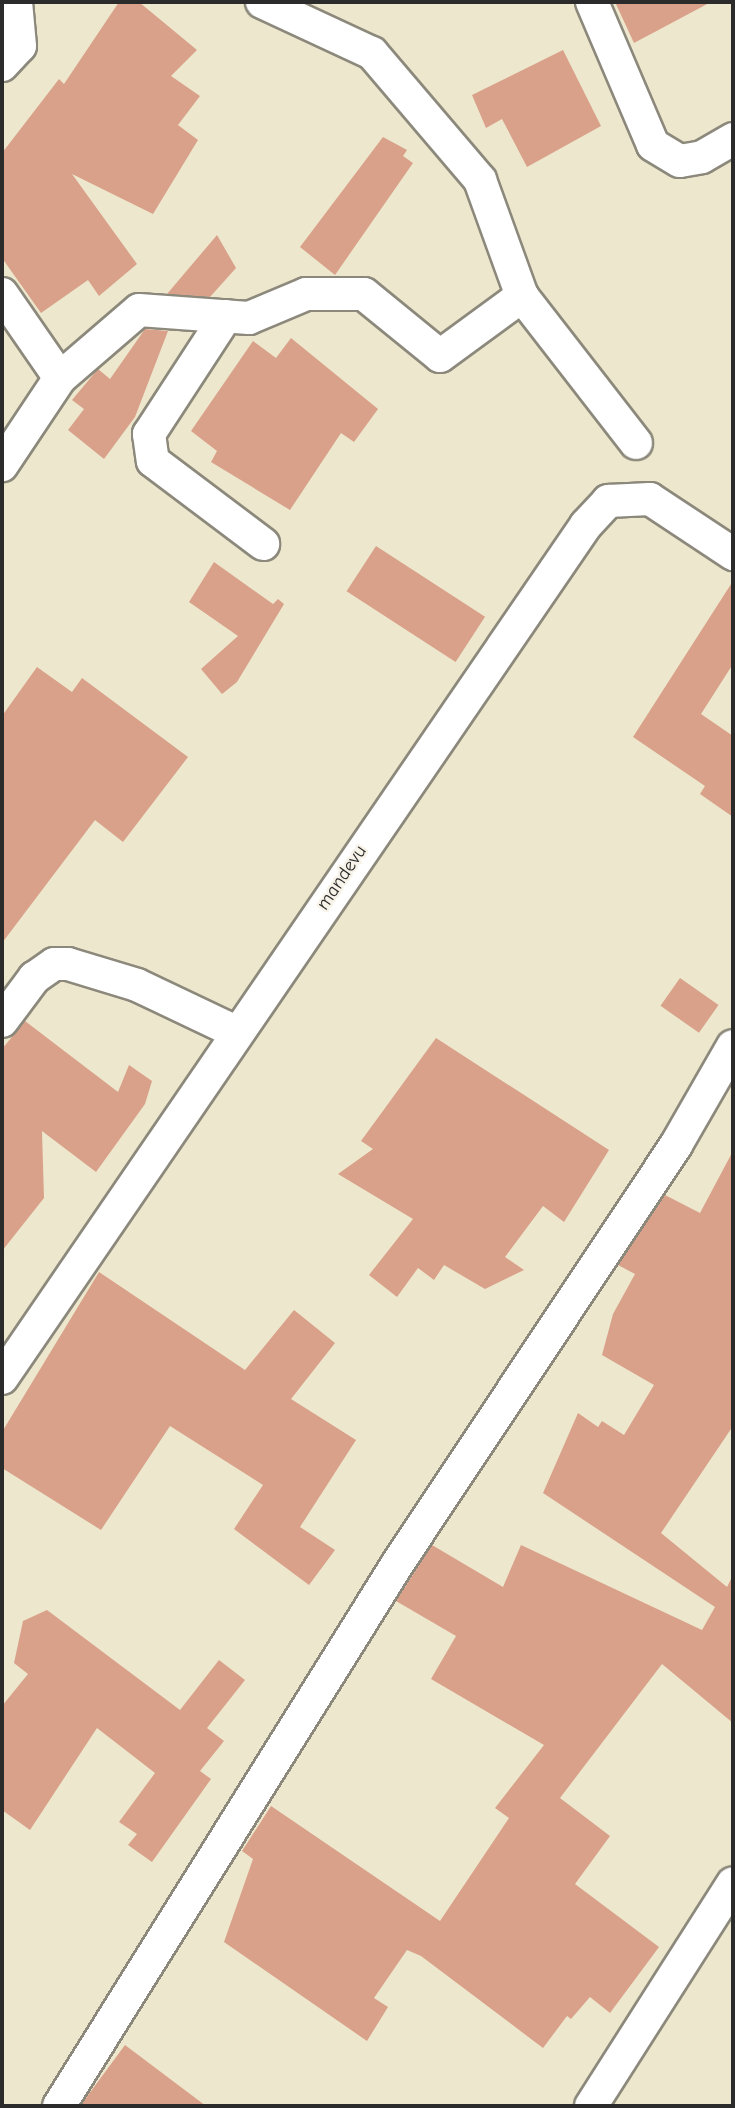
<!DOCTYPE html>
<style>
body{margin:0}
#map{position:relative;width:735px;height:2108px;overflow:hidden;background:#ede7cd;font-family:"Comic Neue",sans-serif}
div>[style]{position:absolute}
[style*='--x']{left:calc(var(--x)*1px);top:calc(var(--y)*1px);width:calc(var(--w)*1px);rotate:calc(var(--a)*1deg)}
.building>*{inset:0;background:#d9a18a;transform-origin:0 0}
.roads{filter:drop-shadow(2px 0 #8c897c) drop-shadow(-2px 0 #8c897c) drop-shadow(0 2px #8c897c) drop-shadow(0 -2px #8c897c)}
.street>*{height:32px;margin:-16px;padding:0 16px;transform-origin:16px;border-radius:16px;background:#fff}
span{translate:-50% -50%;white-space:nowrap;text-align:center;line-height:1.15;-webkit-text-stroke:5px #f7f3e8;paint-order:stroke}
.street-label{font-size:19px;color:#2b2b2b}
.frame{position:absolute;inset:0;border:4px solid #2b2b2b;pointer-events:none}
</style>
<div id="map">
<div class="building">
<i style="clip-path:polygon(119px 2px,139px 2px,197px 50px,171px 76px,200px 96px,178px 125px,198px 140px,153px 214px,72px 174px,137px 264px,99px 296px,88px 280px,41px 313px,2px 258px,2px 153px,59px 79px,64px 84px)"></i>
<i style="clip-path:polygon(615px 2px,711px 2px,634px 43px)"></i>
<i style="clip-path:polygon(563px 50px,601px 126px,527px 167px,502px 119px,486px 128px,472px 95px)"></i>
<i style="clip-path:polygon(383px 137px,407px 150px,403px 156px,413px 163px,335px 275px,300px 247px)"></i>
<i style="clip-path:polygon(217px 235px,236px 268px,210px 297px,167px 294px)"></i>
<i style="clip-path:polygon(145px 329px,168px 331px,135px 417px,104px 459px,68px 430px,84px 409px,72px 400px,98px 369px,110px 379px)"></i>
<i style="clip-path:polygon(291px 338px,378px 409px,354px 442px,341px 433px,290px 510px,211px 462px,217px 451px,191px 431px,253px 341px,276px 358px)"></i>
<i style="left:376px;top:546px;width:130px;height:54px;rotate:33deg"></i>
<i style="clip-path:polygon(214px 562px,273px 604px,278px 599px,284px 604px,237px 682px,222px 694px,201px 669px,238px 636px,189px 602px)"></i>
<i style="clip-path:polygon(733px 581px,733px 664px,701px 714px,733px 736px,733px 817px,700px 794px,705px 786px,633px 737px)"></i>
<i style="clip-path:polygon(37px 667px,72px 692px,82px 678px,188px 757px,123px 842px,95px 820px,2px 943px,2px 716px)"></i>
<i style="left:680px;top:978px;width:47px;height:34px;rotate:35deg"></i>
<i style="clip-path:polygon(25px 1021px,118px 1092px,129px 1065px,152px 1081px,145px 1104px,96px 1172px,42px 1131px,44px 1198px,2px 1251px,2px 1049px)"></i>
<i style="clip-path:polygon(436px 1038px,609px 1150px,564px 1222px,543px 1206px,505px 1257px,524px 1270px,485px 1289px,444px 1265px,434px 1280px,418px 1268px,397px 1297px,369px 1275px,413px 1219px,338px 1174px,373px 1149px,361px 1141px)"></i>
<i style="clip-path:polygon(733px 1151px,733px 1426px,661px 1533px,727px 1587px,733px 1575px,733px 1723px,662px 1664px,560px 1798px,610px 1836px,575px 1884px,659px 1947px,610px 2013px,590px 1997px,571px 2019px,567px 2016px,543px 2048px,421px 1956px,407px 1950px,374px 1998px,388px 2007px,367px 2041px,224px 1942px,253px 1859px,242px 1851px,271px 1806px,440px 1921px,509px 1818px,495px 1808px,544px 1745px,431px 1679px,456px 1636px,396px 1601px,432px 1545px,503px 1587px,521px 1545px,702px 1630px,715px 1607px,543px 1493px,578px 1413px,598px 1427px,602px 1421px,624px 1435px,654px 1385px,602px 1355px,613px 1314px,635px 1274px,618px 1265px,665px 1195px,700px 1213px)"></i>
<i style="clip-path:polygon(99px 1272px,245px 1370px,294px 1310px,335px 1343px,291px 1399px,356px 1440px,300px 1527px,335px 1550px,309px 1585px,234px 1529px,263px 1485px,170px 1426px,101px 1530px,2px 1468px,2px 1432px)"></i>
<i style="clip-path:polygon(47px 1610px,180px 1710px,219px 1660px,245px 1680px,207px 1728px,224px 1741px,200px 1771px,211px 1779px,152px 1862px,128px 1845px,137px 1834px,119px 1822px,155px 1773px,97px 1728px,30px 1830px,2px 1810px,2px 1706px,28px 1674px,14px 1663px,23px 1621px)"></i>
<i style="clip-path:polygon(125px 2045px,206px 2106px,80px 2106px)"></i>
</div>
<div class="roads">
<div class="street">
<i style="--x:262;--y:2;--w:121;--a:24.9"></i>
<i style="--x:372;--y:53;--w:167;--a:49.6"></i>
<i style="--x:480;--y:180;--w:123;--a:70.1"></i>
<i style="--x:592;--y:2;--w:155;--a:66.9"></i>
<i style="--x:653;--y:145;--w:31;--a:31"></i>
<i style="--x:680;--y:161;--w:22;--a:-10"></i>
<i style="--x:702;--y:157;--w:36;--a:-30"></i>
<i style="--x:2;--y:65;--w:26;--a:-47"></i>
<i style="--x:20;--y:46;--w:44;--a:-95.2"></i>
<i style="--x:2;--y:294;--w:102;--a:55.4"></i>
<i style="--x:60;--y:378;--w:105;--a:123.7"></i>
<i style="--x:226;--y:316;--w:141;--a:123.1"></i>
<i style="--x:149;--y:434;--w:27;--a:82"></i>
<i style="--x:153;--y:461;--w:138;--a:37"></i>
<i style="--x:60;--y:378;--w:104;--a:-40.7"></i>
<i style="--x:139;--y:310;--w:110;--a:4.2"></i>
<i style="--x:249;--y:318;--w:62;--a:-22.8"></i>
<i style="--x:306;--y:294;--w:58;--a:0"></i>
<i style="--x:364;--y:294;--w:98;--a:39.2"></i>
<i style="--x:440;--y:356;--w:102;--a:-36.2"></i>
<i style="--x:522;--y:296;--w:186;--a:52.2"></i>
<i style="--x:2;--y:1021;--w:54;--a:-53.3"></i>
<i style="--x:34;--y:978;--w:24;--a:-35"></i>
<i style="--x:54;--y:964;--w:14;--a:0"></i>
<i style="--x:68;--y:964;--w:72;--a:16.9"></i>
<i style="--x:137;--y:985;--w:110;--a:25.4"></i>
<i style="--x:2;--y:1378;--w:1034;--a:-55.6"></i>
<i style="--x:586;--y:525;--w:33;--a:-47"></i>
<i style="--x:608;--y:501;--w:42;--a:-2.7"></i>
<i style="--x:650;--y:499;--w:100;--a:33.5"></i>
<i style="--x:59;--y:2106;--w:640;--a:-58.02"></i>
<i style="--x:398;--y:1563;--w:502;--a:-56.37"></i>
<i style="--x:676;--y:1145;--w:114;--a:-60.1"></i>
<i style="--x:591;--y:2106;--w:264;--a:-57.5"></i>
</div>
</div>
<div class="street-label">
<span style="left:342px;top:878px;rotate:-56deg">mandevu</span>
</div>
<div class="frame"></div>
</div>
